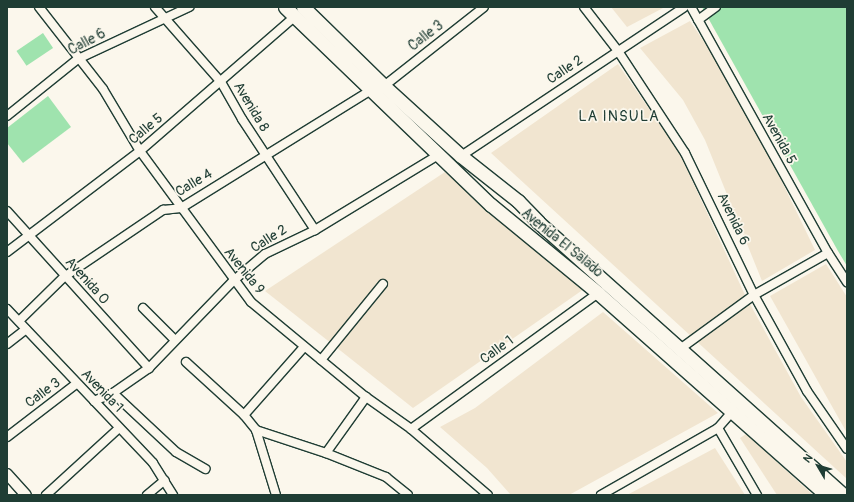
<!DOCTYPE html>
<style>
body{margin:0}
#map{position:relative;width:854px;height:502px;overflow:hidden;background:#fbf7ec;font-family:Pangolin,sans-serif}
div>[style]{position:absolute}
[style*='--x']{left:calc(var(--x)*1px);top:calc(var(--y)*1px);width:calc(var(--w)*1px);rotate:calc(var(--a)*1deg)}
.built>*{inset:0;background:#f1e5d0}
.green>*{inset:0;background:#9fe3ae;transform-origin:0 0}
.roads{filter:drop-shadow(1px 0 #1f3d34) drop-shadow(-1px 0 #1f3d34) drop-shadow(0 1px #1f3d34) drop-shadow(0 -1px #1f3d34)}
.minor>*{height:8px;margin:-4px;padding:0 4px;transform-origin:4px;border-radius:4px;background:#fbf7ec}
.tertiary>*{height:10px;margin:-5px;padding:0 5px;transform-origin:5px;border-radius:5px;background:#fbf7ec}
.primary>*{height:13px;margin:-6.5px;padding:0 6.5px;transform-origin:6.5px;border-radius:6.5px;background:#fbf7ec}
span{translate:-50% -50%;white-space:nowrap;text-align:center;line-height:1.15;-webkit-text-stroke:3.5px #fbf7ec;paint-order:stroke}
.street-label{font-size:14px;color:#1f3d34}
.neighbourhood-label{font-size:15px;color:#1f3d34;letter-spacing:1px}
.frame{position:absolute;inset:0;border:8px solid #1f3d34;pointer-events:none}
.north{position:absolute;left:798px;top:446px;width:40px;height:40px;-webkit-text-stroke:3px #fbf7ec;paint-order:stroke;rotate:308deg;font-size:11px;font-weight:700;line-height:16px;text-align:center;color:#1f3d34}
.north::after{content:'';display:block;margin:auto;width:14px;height:18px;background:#1f3d34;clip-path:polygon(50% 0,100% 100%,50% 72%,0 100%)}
</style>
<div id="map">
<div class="built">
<i style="clip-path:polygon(611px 7px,665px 7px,627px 27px)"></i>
<i style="clip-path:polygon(690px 21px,740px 95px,815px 250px,762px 281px,705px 140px,683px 100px,640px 48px)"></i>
<i style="clip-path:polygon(618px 64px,679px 152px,745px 295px,801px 397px,847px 462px,847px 479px,491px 153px)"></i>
<i style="clip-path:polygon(445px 172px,584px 289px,413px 408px,265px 291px)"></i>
<i style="clip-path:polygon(826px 264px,847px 297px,847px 433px,770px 296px)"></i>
<i style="clip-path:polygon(603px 312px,718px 413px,569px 495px,511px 495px,487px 468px,440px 427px,475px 408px)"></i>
<i style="clip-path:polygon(746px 434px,813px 495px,777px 495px,740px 438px)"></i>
<i style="clip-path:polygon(715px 448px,745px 495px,627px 495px)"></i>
</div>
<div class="green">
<i style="clip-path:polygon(702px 7px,847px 7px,847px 266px,838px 251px)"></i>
<i style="left:43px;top:33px;width:18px;height:32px;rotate:56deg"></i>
<i style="clip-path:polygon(48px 96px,71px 127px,23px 163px,7px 143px,7px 128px)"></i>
</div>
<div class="roads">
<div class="minor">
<i style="--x:39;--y:7;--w:104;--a:52"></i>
<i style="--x:103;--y:89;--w:72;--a:59.2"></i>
<i style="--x:140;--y:151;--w:187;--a:53.7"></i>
<i style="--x:251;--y:302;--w:149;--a:39.6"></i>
<i style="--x:366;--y:397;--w:55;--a:35.4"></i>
<i style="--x:411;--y:429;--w:101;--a:40.6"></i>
<i style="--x:155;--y:7;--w:100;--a:48.7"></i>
<i style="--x:221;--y:82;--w:43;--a:60.4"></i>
<i style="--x:242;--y:119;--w:133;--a:56.7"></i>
<i style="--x:584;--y:7;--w:56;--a:52.3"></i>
<i style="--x:618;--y:51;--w:122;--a:56.7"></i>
<i style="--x:685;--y:153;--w:158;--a:64.1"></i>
<i style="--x:754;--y:295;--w:110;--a:61.1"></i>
<i style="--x:807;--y:391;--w:70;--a:55.4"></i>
<i style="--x:691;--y:7;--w:282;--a:60.9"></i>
<i style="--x:828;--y:253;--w:35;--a:57"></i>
<i style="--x:698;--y:20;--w:22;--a:-36"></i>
<i style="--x:384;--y:86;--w:127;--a:-38.3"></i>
<i style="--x:7;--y:116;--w:91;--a:-38.8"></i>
<i style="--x:78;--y:59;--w:123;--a:-25.1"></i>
<i style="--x:461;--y:156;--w:268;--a:-33.7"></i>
<i style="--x:7;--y:211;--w:212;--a:47.9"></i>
<i style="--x:7;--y:252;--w:167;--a:-37.2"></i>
<i style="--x:140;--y:151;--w:204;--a:-41"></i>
<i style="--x:143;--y:308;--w:45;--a:45"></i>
<i style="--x:7;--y:309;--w:212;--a:46.5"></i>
<i style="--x:153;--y:463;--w:38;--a:58"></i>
<i style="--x:19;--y:321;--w:63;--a:-44.4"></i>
<i style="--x:64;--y:277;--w:120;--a:-34.1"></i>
<i style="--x:163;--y:210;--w:18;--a:-6"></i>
<i style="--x:181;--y:208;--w:224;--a:-31.8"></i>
<i style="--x:7;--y:344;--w:24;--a:-38"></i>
<i style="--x:680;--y:349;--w:92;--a:-36.1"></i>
<i style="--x:754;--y:295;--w:85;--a:-29.6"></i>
<i style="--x:321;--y:360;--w:98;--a:-50.8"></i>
<i style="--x:186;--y:362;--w:79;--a:42.4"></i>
<i style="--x:244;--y:415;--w:19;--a:51"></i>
<i style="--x:256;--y:430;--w:68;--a:72.9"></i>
<i style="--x:113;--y:393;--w:86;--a:43.1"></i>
<i style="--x:176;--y:452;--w:34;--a:30"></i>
<i style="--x:94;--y:401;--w:21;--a:-23"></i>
<i style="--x:113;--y:393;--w:44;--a:-34.8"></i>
<i style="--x:149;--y:368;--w:121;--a:-46"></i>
<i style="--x:233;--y:281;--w:42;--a:-40.2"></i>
<i style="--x:265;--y:254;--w:55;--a:-25.6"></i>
<i style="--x:315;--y:230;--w:146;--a:-31.3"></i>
<i style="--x:244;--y:415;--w:91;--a:-48.6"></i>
<i style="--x:718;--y:428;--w:78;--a:59.8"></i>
<i style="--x:411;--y:429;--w:231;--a:-36"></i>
<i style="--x:256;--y:430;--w:74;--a:18.2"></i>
<i style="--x:326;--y:453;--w:65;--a:21.8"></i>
<i style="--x:386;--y:477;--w:28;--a:39"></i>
<i style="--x:7;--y:437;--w:87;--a:-37.5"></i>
<i style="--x:326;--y:453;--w:69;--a:-54.5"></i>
<i style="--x:46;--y:495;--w:99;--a:-42.5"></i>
<i style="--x:147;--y:495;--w:23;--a:-40"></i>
<i style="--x:601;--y:495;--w:135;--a:-29.8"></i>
<i style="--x:718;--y:428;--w:23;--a:-49"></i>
</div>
<div class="tertiary">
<i style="--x:7;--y:474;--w:28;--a:48"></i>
</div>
<div class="primary">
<i style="--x:285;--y:7;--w:286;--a:43.9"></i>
<i style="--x:491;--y:205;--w:139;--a:39.4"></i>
<i style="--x:598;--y:293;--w:305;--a:41.5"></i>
<i style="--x:303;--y:7;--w:113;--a:44.3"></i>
<i style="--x:384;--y:86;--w:104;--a:42.3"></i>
<i style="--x:461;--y:156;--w:73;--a:38.3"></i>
<i style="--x:518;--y:201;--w:29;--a:46"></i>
<i style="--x:538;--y:222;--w:409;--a:41.8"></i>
</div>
</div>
<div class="street-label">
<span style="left:426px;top:36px;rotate:-38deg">Calle 3</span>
<span style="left:87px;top:42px;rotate:-28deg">Calle 6</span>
<span style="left:565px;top:70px;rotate:-34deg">Calle 2</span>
<span style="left:251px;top:107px;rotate:59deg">Avenida 8</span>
<span style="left:146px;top:129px;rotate:-40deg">Calle 5</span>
<span style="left:779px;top:139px;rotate:61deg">Avenida 5</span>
<span style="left:194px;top:183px;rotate:-31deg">Calle 4</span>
<span style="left:733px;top:219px;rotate:64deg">Avenida 6</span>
<span style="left:269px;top:239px;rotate:-32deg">Calle 2</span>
<span style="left:562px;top:243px;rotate:39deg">Avenida El Salado</span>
<span style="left:244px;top:271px;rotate:51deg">Avenida 9</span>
<span style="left:87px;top:281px;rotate:48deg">Avenida 0</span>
<span style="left:497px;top:350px;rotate:-36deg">Calle 1</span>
<span style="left:102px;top:391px;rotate:46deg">Avenida 1</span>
<span style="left:43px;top:393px;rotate:-37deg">Calle 3</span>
</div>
<div class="neighbourhood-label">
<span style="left:619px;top:117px">LA INSULA</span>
</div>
<div class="frame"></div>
<div class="north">N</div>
</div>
